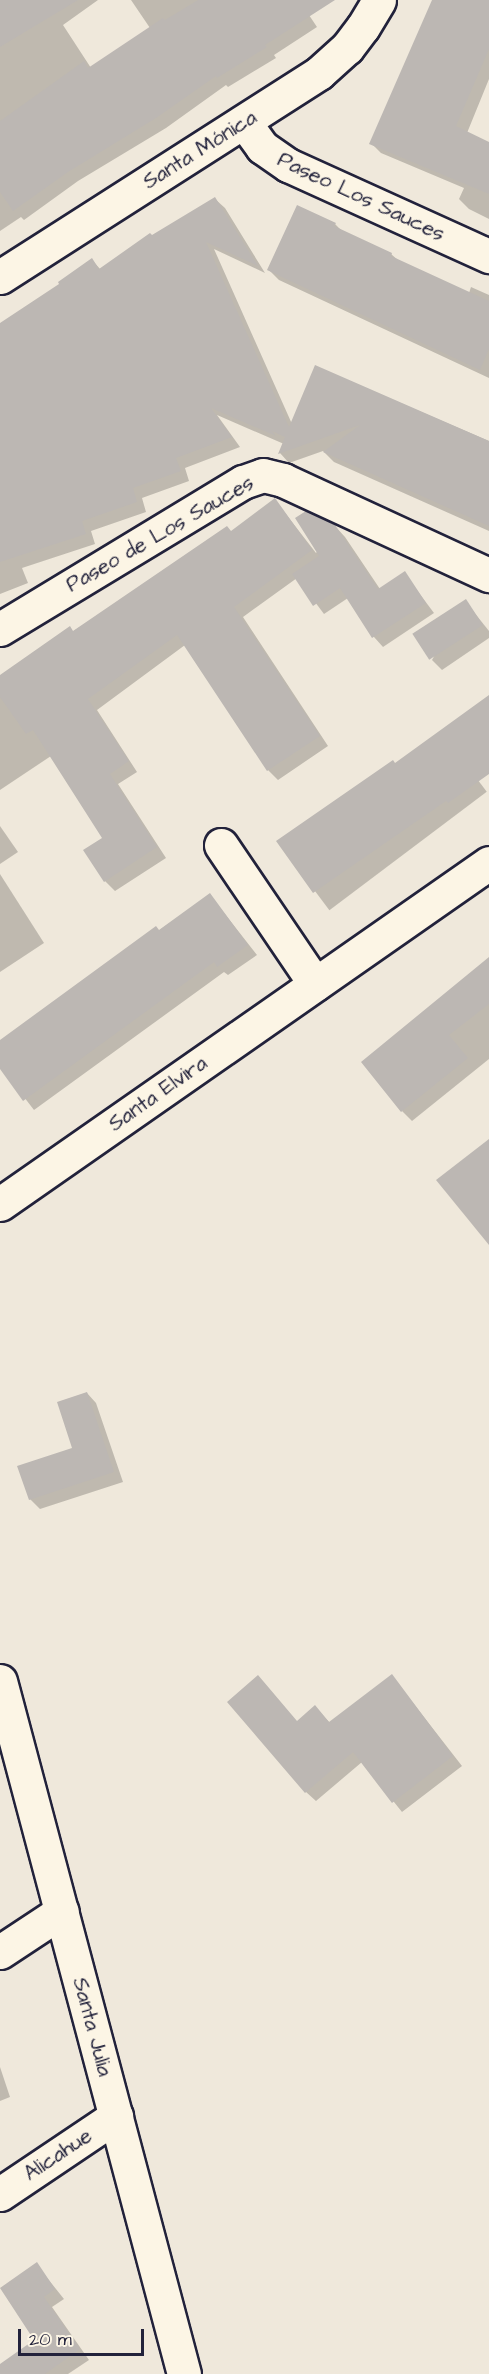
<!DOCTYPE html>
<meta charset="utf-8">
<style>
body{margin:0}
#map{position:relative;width:489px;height:2374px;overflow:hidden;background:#efe8db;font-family:"Architects Daughter",sans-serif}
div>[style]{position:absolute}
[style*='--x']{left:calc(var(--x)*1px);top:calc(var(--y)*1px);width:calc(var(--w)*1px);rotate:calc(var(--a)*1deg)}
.shadow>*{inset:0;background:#0003;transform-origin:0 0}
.building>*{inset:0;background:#bcb7b3;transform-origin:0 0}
.roads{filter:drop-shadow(2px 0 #22223b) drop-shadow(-2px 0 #22223b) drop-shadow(0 2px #22223b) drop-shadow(0 -2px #22223b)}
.minor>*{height:33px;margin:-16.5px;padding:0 16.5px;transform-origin:16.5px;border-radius:16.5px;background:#fcf5e5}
span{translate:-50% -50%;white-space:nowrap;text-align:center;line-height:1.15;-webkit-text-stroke:4.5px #fcf5e5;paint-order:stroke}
.street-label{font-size:21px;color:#22223b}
.scale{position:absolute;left:18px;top:2329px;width:126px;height:27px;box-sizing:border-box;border:3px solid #22223b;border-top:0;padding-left:8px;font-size:18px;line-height:21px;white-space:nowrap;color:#22223b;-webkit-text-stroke:4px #fcf5e5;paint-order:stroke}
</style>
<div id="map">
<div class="shadow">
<i style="clip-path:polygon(0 0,98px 0,63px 25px,91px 68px,150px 28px,131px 0,299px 0,317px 27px,274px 55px,276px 58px,228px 87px,226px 85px,166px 128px,78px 181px,24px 220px,21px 217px,0 231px)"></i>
<i style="clip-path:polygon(434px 0,489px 0,489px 79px,467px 133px,489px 143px,489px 219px,469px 209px,459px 199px,464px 188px,381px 153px,371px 143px)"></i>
<i style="clip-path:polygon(215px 199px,225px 208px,265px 273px,214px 249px,292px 424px,316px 367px,489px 441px,489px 531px,334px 462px,323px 451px,289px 463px,280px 453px,284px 444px,217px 415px,240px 447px,185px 468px,189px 481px,142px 498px,146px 512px,91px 531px,95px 544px,22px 568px,28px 583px,0 594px,0 324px,62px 284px,92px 260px,101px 270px)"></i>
<i style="clip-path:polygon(335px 224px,342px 231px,391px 254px,399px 261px,469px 293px,471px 287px,489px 295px,489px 378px,279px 280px,269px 270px)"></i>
<i style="clip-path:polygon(275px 500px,316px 553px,335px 526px,345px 537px,380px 589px,404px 573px,434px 613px,383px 647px,374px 637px,348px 598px,324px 614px,297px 578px,243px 617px,328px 746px,278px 780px,268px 770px,185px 645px,97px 710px,137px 772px,118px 784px,166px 858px,115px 891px,105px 881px,105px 838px,51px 756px,0 790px,0 677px,232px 532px)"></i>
<i style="clip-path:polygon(465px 601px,489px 631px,489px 638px,442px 670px,432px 660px)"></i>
<i style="left:441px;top:731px;width:76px;height:197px;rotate:53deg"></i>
<i style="clip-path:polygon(0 826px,18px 852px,0 864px)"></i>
<i style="clip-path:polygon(0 874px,44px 943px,0 972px)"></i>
<i style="clip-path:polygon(210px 895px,257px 955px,228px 975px,224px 972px,34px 1110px,0 1066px,0 1041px)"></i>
<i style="clip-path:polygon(489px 959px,489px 1059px,412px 1121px,402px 1111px)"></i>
<i style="clip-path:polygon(87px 1393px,96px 1403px,123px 1482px,40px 1509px,30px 1499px,74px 1449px)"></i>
<i style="clip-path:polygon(392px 1676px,462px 1766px,402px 1812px,362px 1762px,316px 1801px,306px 1792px,298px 1722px,315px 1707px,330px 1723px)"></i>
<i style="clip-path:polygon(0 2067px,10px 2097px,0 2101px)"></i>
<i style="clip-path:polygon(36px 2264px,64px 2299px,52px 2307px,89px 2360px,68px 2374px,0 2374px,0 2365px,36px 2340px)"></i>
</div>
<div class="building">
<i style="clip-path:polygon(0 0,78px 0,0 47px)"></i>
<i style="clip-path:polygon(198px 0,335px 0,265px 45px,267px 47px,217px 78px,216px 76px,156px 118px,68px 172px,13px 211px,0 192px,0 121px,84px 61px,88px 68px,163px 18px,165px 20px)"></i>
<i style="clip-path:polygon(432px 0,489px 0,489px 49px,456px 126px,489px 142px,489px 194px,369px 144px)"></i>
<i style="clip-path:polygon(215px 197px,258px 266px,206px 242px,289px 427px,315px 365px,489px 441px,489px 526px,323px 452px,360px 425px,278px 454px,285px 437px,272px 431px,276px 436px,211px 408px,232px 437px,176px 458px,181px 471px,133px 488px,137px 502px,82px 521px,86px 534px,0 562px,0 323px,59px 284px,58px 282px,92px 258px,99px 269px,150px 233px,152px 235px)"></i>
<i style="clip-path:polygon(297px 205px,336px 223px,334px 226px,392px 253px,391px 256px,489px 301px,489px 349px,480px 370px,267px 270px)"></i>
<i style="clip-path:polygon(275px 498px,312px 550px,234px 607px,320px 736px,267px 771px,177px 635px,88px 699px,129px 761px,110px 774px,157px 847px,104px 882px,83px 850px,102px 838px,33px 730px,26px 734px,0 697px,0 675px,70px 626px,73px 631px,227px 526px,231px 531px)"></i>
<i style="clip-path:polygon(306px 511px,335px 525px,378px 589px,405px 571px,426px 603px,372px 638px,340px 588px,313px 606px,292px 574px,319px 556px,295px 518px)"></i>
<i style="left:466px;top:599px;width:31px;height:64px;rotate:57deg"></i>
<i style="clip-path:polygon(489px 695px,489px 774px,448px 803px,446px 801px,313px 893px,276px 841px,393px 760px,395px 763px)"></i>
<i style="clip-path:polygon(210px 893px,248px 945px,217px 967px,214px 962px,23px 1101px,0 1069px,0 1040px,156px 926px,159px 930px)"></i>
<i style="clip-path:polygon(489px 957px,489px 1004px,449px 1035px,468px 1058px,401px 1112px,361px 1062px)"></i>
<i style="clip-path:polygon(489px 1139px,489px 1245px,436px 1180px)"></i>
<i style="clip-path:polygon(87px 1392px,114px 1472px,29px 1500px,17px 1466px,72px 1448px,57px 1402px)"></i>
<i style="clip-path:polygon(392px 1674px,453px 1756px,392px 1803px,353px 1752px,305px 1793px,227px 1702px,258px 1675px,297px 1721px,315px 1705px,329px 1722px)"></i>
<i style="clip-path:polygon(37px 2262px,55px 2289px,44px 2297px,80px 2349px,45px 2374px,0 2374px,0 2364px,34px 2340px,0 2288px)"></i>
</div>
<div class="roads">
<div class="minor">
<i style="--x:244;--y:122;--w:31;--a:54"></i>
<i style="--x:262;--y:147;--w:32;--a:35"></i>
<i style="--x:288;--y:165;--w:221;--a:24.4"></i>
<i style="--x:0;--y:277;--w:379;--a:-32.6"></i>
<i style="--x:319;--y:73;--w:38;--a:-42"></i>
<i style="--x:347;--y:48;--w:26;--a:-53"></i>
<i style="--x:363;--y:27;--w:31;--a:-59"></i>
<i style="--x:0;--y:629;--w:284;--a:-31.2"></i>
<i style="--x:243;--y:482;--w:21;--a:-19"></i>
<i style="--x:263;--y:475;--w:21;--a:14"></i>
<i style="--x:283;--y:480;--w:227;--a:24.8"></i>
<i style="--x:221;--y:845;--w:168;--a:55.9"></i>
<i style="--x:0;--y:1204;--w:596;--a:-34.89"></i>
<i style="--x:0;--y:1681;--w:717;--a:75.13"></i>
<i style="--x:0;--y:1952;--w:74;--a:-33.5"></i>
<i style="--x:0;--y:2194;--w:140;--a:-33.9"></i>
</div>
</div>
<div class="street-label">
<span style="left:200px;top:150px;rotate:-32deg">Santa Mónica</span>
<span style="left:361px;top:197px;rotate:25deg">Paseo Los Sauces</span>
<span style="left:160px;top:534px;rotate:-30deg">Paseo de Los Sauces</span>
<span style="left:158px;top:1094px;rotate:-35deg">Santa Elvira</span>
<span style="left:92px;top:2027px;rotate:75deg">Santa Julia</span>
<span style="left:58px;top:2155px;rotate:-34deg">Alicahue</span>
</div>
<div class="scale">20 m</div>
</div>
